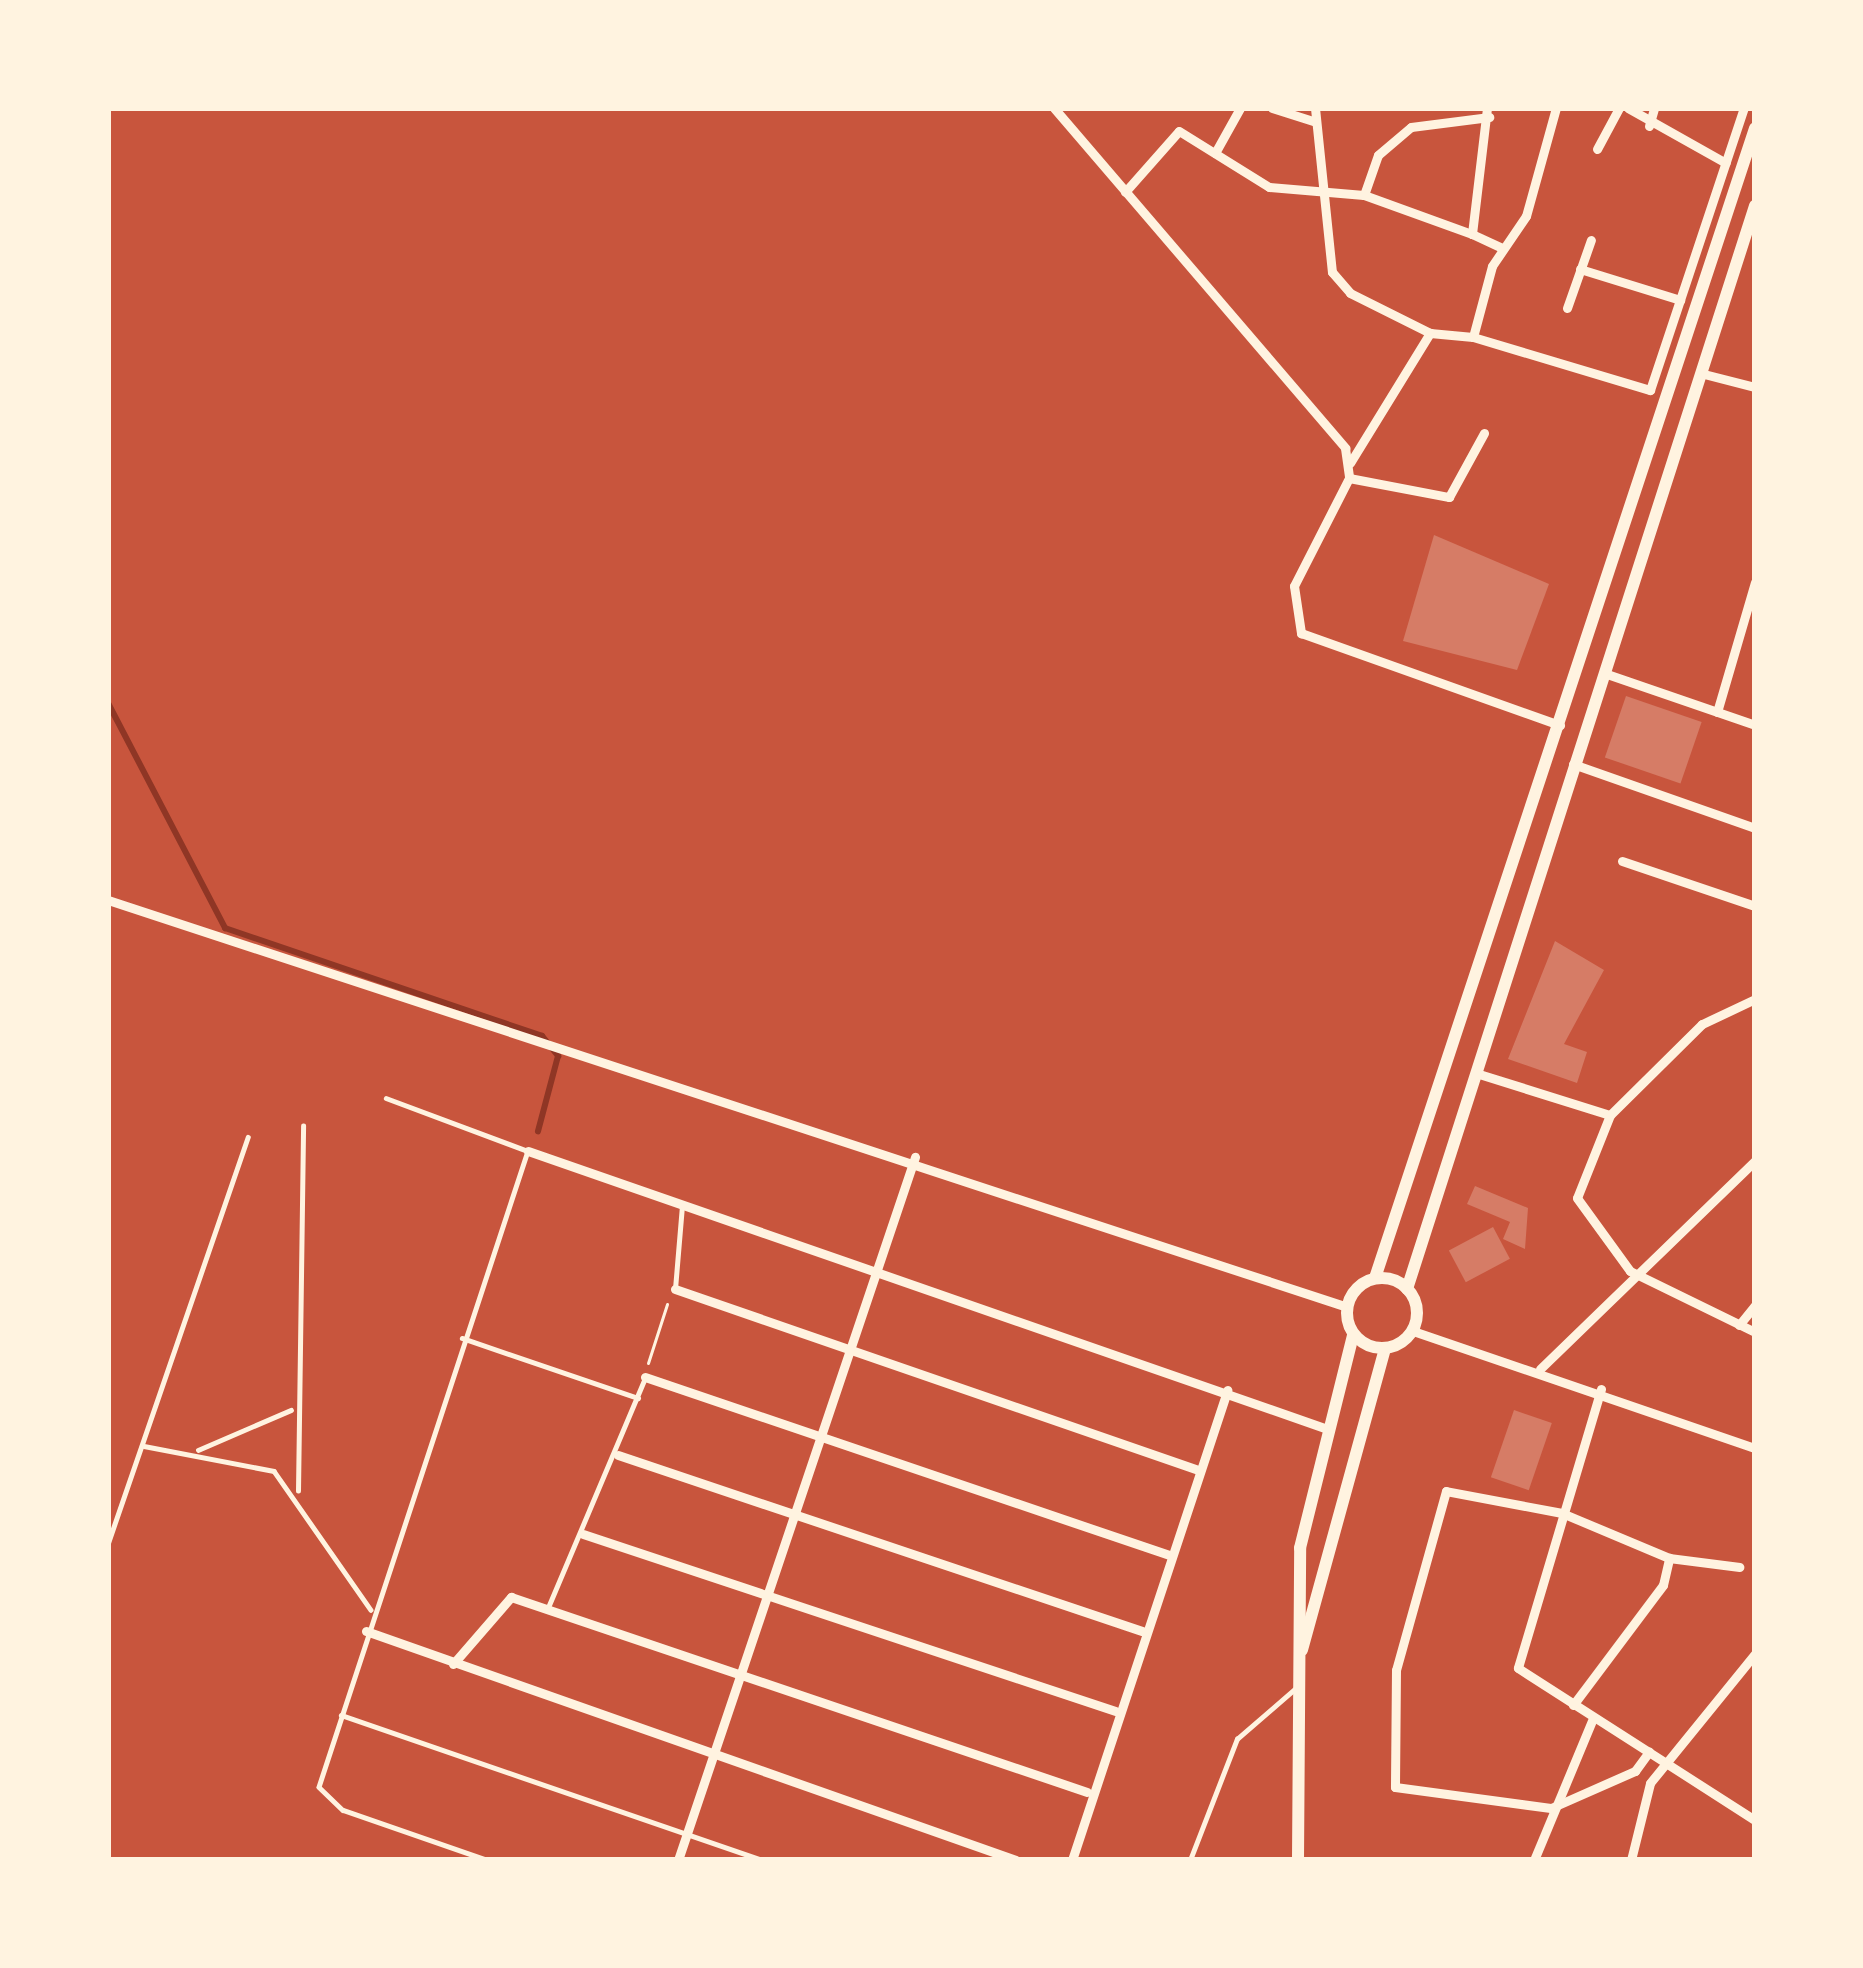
<!DOCTYPE html>
<style>
body{margin:0}
#map{position:relative;width:1863px;height:1968px;overflow:hidden;background:#c8553d;font-family:Karla,sans-serif}
div>[style]{position:absolute}
[style*='--x']{left:calc(var(--x)*1px);top:calc(var(--y)*1px);width:calc(var(--w)*1px);rotate:calc(var(--a)*1deg)}
.stream>*{height:6px;margin:-3px;padding:0 3px;transform-origin:3px;border-radius:3px;background:#8f3625}
.building>*{inset:0;background:#d67c66;transform-origin:0 0}
.path>*{height:3px;margin:-1.5px;padding:0 1.5px;transform-origin:1.5px;border-radius:1.5px;background:#fff3e0}
.service>*{height:4.5px;margin:-2.25px;padding:0 2.25px;transform-origin:2.25px;border-radius:2.25px;background:#fff3e0}
.minor>*{height:9px;margin:-4.5px;padding:0 4.5px;transform-origin:4.5px;border-radius:4.5px;background:#fff3e0}
.secondary>*{height:12px;margin:-6px;padding:0 6px;transform-origin:6px;border-radius:6px;background:#fff3e0}
.secondary>.ring{margin:-6px;padding:0;box-sizing:content-box;background:none;border:12px solid #fff3e0;border-radius:50%}
span{translate:-50% -50%;white-space:nowrap;text-align:center;line-height:1.15;-webkit-text-stroke:12px #fff3e0;paint-order:stroke}
.frame{position:absolute;inset:0;border:111px solid #fff3e0;pointer-events:none}
</style>
<div id="map">
<div class="stream">
<i style="--x:108;--y:703;--w:254;--a:62.5"></i>
<i style="--x:225;--y:928;--w:335;--a:18.8"></i>
<i style="--x:542;--y:1036;--w:26;--a:51"></i>
<i style="--x:558;--y:1056;--w:78;--a:104.9"></i>
</div>
<div class="building">
<i style="clip-path:polygon(1434px 535px,1549px 584px,1517px 670px,1403px 641px)"></i>
<i style="left:1626px;top:696px;width:80px;height:65px;rotate:19deg"></i>
<i style="clip-path:polygon(1555px 941px,1604px 970px,1564px 1044px,1587px 1052px,1577px 1083px,1508px 1059px)"></i>
<i style="clip-path:polygon(1475px 1186px,1528px 1208px,1525px 1249px,1503px 1239px,1510px 1222px,1467px 1204px)"></i>
<i style="left:1493px;top:1227px;width:36px;height:50px;rotate:62deg"></i>
<i style="left:1514px;top:1410px;width:40px;height:71px;rotate:19deg"></i>
</div>
<div class="path">
<i style="--x:648;--y:1363;--w:62;--a:-72.1"></i>
</div>
<div class="service">
<i style="--x:386;--y:1098;--w:152;--a:20.5"></i>
<i style="--x:528;--y:1151;--w:669;--a:108.19"></i>
<i style="--x:319;--y:1787;--w:33;--a:44"></i>
<i style="--x:343;--y:1810;--w:152;--a:19.1"></i>
<i style="--x:675;--y:1289;--w:83;--a:-85.2"></i>
<i style="--x:462;--y:1338;--w:186;--a:18.8"></i>
<i style="--x:144;--y:1446;--w:132;--a:10.9"></i>
<i style="--x:274;--y:1471;--w:169;--a:55.1"></i>
<i style="--x:198;--y:1450;--w:101;--a:-23.3"></i>
<i style="--x:298;--y:1491;--w:365;--a:-89.2"></i>
<i style="--x:108;--y:1543;--w:429;--a:-71"></i>
<i style="--x:547;--y:1610;--w:252;--a:-67.1"></i>
<i style="--x:341;--y:1715;--w:444;--a:19"></i>
<i style="--x:1190;--y:1860;--w:130;--a:-68.8"></i>
<i style="--x:1237;--y:1739;--w:79;--a:-40.9"></i>
</div>
<div class="minor">
<i style="--x:1054;--y:108;--w:448;--a:49.4"></i>
<i style="--x:1345;--y:448;--w:30;--a:82"></i>
<i style="--x:1349;--y:478;--w:121;--a:117"></i>
<i style="--x:1294;--y:586;--w:48;--a:81.5"></i>
<i style="--x:1301;--y:633;--w:275;--a:19.6"></i>
<i style="--x:1272;--y:108;--w:43;--a:17.6"></i>
<i style="--x:1315;--y:108;--w:165;--a:84.1"></i>
<i style="--x:1332;--y:272;--w:28;--a:49"></i>
<i style="--x:1350;--y:293;--w:89;--a:26.6"></i>
<i style="--x:1487;--y:108;--w:127;--a:96.8"></i>
<i style="--x:1472;--y:234;--w:33;--a:25"></i>
<i style="--x:1628;--y:108;--w:112;--a:29.3"></i>
<i style="--x:1649;--y:126;--w:19;--a:-74"></i>
<i style="--x:1597;--y:149;--w:47;--a:-61.8"></i>
<i style="--x:1215;--y:153;--w:51;--a:-60.9"></i>
<i style="--x:1125;--y:192;--w:81;--a:-48.5"></i>
<i style="--x:1179;--y:131;--w:106;--a:31.9"></i>
<i style="--x:1269;--y:187;--w:95;--a:4.8"></i>
<i style="--x:1364;--y:195;--w:115;--a:19.9"></i>
<i style="--x:1364;--y:195;--w:42;--a:-70.7"></i>
<i style="--x:1378;--y:155;--w:43;--a:-40.3"></i>
<i style="--x:1411;--y:127;--w:79;--a:-7.3"></i>
<i style="--x:1580;--y:269;--w:105;--a:17.2"></i>
<i style="--x:1567;--y:308;--w:72;--a:-70.6"></i>
<i style="--x:1473;--y:337;--w:185;--a:16.7"></i>
<i style="--x:1650;--y:390;--w:297;--a:-71.6"></i>
<i style="--x:1700;--y:373;--w:57;--a:14.3"></i>
<i style="--x:1350;--y:463;--w:153;--a:-58.4"></i>
<i style="--x:1430;--y:333;--w:43;--a:5.3"></i>
<i style="--x:1473;--y:337;--w:73;--a:-75"></i>
<i style="--x:1492;--y:266;--w:60;--a:-55.8"></i>
<i style="--x:1526;--y:216;--w:112;--a:-74.5"></i>
<i style="--x:1349;--y:478;--w:102;--a:10.8"></i>
<i style="--x:1449;--y:497;--w:73;--a:-61.3"></i>
<i style="--x:1604;--y:673;--w:160;--a:19"></i>
<i style="--x:1717;--y:712;--w:135;--a:-73.7"></i>
<i style="--x:1573;--y:764;--w:193;--a:19.4"></i>
<i style="--x:1622;--y:861;--w:140;--a:18.7"></i>
<i style="--x:108;--y:900;--w:1304;--a:18.18"></i>
<i style="--x:1755;--y:999;--w:59;--a:154.7"></i>
<i style="--x:1702;--y:1024;--w:129;--a:135.3"></i>
<i style="--x:1610;--y:1115;--w:89;--a:111.7"></i>
<i style="--x:1577;--y:1198;--w:90;--a:54"></i>
<i style="--x:1630;--y:1271;--w:139;--a:26"></i>
<i style="--x:1479;--y:1074;--w:137;--a:17.4"></i>
<i style="--x:528;--y:1151;--w:844;--a:19.17"></i>
<i style="--x:675;--y:1289;--w:553;--a:19.09"></i>
<i style="--x:1739;--y:1325;--w:26;--a:-51"></i>
<i style="--x:1413;--y:1331;--w:361;--a:18.9"></i>
<i style="--x:1540;--y:1369;--w:299;--a:-44.1"></i>
<i style="--x:645;--y:1377;--w:553;--a:18.76"></i>
<i style="--x:1601;--y:1389;--w:291;--a:106.6"></i>
<i style="--x:1518;--y:1668;--w:282;--a:32.7"></i>
<i style="--x:618;--y:1455;--w:553;--a:18.57"></i>
<i style="--x:583;--y:1534;--w:561;--a:18.4"></i>
<i style="--x:1669;--y:1558;--w:71;--a:7.3"></i>
<i style="--x:366;--y:1631;--w:689;--a:19.41"></i>
<i style="--x:453;--y:1664;--w:89;--a:-49.1"></i>
<i style="--x:511;--y:1597;--w:608;--a:18.7"></i>
<i style="--x:1573;--y:1705;--w:150;--a:-53.1"></i>
<i style="--x:1663;--y:1585;--w:28;--a:-77"></i>
<i style="--x:1669;--y:1558;--w:116;--a:-157.2"></i>
<i style="--x:1562;--y:1513;--w:118;--a:-169.3"></i>
<i style="--x:1446;--y:1491;--w:186;--a:105.6"></i>
<i style="--x:1396;--y:1670;--w:117;--a:90.5"></i>
<i style="--x:1395;--y:1787;--w:157;--a:7.7"></i>
<i style="--x:1551;--y:1808;--w:92;--a:-23.8"></i>
<i style="--x:1635;--y:1771;--w:24;--a:-54"></i>
<i style="--x:678;--y:1860;--w:742;--a:-71.37"></i>
<i style="--x:1072;--y:1860;--w:495;--a:-71.7"></i>
<i style="--x:1534;--y:1860;--w:151;--a:-67.4"></i>
<i style="--x:1631;--y:1860;--w:79;--a:-76.1"></i>
<i style="--x:1650;--y:1783;--w:166;--a:-50.9"></i>
</div>
<div class="secondary">
<i class="ring" style="left:1347px;top:1278px;width:58px;height:58px"></i>
<i style="--x:1375;--y:1278;--w:1211;--a:-71.71"></i>
<i style="--x:1407;--y:1289;--w:1138;--a:-72.19"></i>
<i style="--x:1302;--y:1650;--w:312;--a:-74.6"></i>
<i style="--x:1298;--y:1860;--w:312;--a:-89.6"></i>
<i style="--x:1300;--y:1548;--w:219;--a:-76"></i>
</div>
<div class="frame"></div>
</div>
